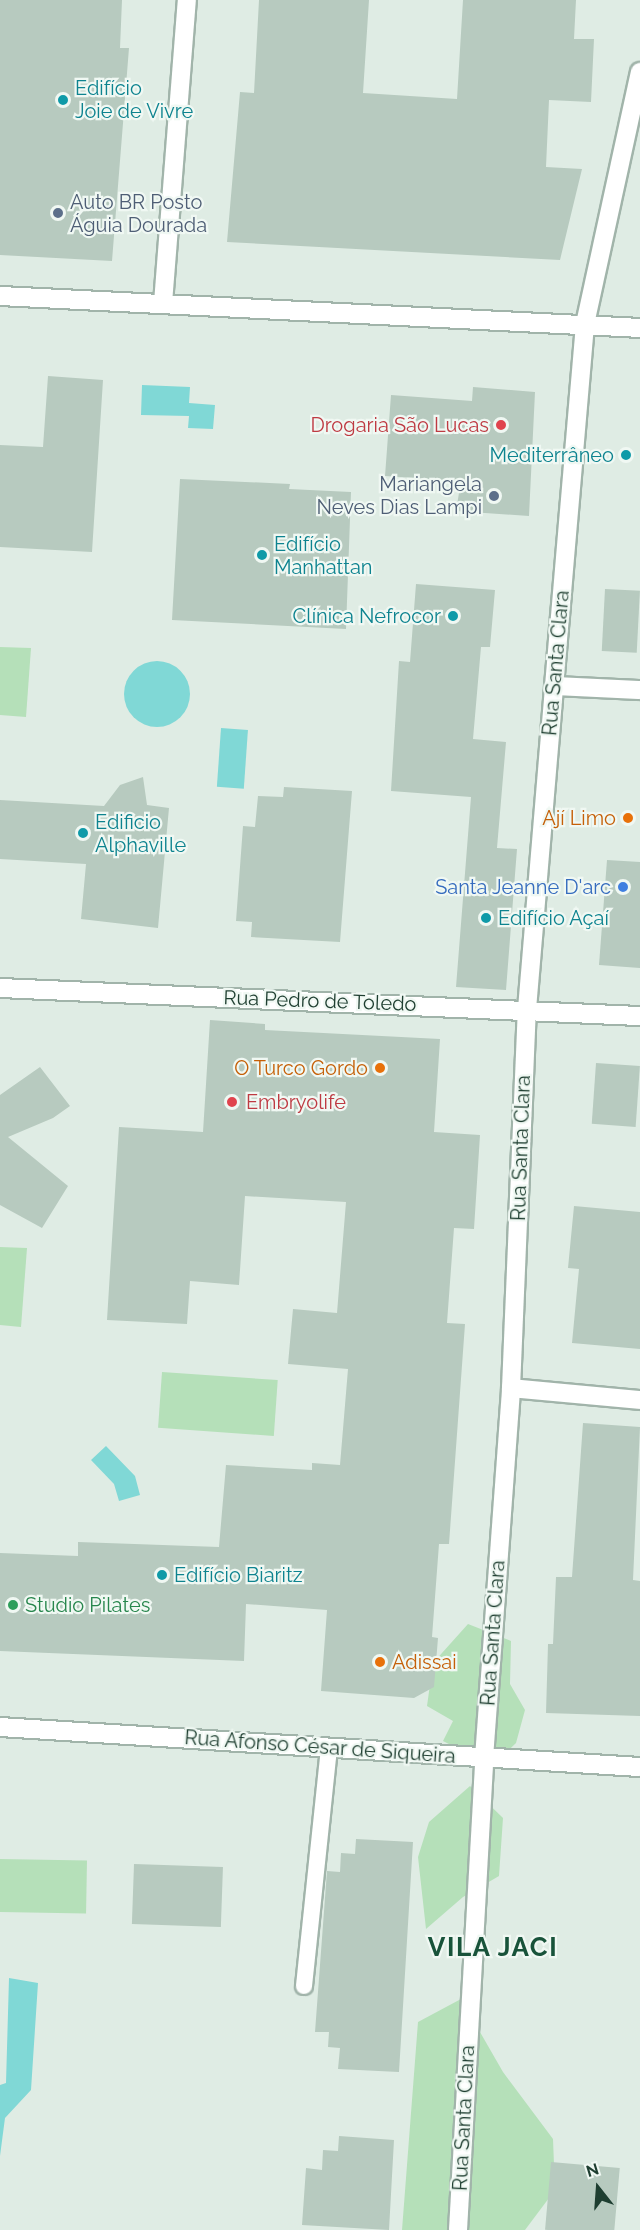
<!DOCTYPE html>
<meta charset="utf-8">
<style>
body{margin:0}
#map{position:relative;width:640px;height:2230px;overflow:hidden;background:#dfece4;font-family:Raleway,sans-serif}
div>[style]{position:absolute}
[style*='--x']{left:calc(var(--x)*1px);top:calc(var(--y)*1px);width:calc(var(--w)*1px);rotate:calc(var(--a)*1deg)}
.green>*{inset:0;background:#b5e0b9;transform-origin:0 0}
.water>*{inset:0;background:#80d8d6;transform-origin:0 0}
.round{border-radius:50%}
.building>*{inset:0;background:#b7cabf;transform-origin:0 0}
.roads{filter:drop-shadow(2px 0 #a1b4aa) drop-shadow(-2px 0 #a1b4aa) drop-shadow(0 2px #a1b4aa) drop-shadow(0 -2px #a1b4aa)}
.lane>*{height:16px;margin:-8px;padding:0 8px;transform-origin:8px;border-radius:8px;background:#fff}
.street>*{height:18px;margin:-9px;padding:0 9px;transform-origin:9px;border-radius:9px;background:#fff}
.secondary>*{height:18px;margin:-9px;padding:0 9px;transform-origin:9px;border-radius:9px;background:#fff}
.dots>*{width:16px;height:16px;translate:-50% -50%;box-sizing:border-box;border:3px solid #f0f8f3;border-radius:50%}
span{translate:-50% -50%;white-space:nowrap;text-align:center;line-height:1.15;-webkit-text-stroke:4.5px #f0f8f3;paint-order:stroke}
.culture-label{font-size:20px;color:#0d838f}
.left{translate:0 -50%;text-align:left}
.right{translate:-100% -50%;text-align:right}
.service-label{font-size:20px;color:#4e5e75}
.health-label{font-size:20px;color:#be3a42}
.street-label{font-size:20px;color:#1e3e30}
.food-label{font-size:20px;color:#c56008}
.shop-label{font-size:20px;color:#366cbe}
.leisure-label{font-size:20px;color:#27864d}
.district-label{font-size:26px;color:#18533a;font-weight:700;letter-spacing:1.5px}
.north{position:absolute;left:568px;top:2158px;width:60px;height:60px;-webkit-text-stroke:4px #f0f8f3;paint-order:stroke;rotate:343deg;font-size:16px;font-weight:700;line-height:24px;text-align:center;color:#1e3e30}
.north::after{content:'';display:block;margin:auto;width:21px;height:27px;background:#1e3e30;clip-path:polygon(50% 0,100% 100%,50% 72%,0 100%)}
</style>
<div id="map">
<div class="green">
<i style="clip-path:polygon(0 647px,31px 648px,26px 717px,0 715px)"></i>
<i style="clip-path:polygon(0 1247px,27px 1248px,21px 1327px,0 1325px)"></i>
<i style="left:162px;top:1372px;width:116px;height:56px;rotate:4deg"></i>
<i style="clip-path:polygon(468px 1624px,511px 1641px,510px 1684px,525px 1710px,516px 1743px,492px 1766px,443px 1741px,453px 1721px,427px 1706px,433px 1663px)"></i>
<i style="clip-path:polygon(470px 1786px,503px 1818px,499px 1876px,463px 1897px,426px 1929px,418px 1857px,429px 1822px)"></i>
<i style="left:0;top:1859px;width:87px;height:53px;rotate:1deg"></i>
<i style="clip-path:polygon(461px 1999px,503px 2072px,553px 2139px,555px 2190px,525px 2230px,402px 2230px,418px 2022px)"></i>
</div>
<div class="water">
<i style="clip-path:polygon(142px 385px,190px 387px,189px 403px,215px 405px,213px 429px,188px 428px,189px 416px,141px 415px)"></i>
<i class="round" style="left:124px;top:661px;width:66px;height:66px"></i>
<i style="left:221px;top:728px;width:27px;height:59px;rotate:4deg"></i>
<i style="clip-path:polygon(106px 1446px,135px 1476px,140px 1495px,119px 1501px,114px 1484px,91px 1460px)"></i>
<i style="clip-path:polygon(9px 1978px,38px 1983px,31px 2090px,5px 2118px,0 2156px,0 2085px,6px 2083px)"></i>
</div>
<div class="building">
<i style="clip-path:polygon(0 0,122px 0,120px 48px,129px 48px,112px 261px,0 255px)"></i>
<i style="clip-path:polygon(259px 0,369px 0,363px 93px,457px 99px,463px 0,576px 0,574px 39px,594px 39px,591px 102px,549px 100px,546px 167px,582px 169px,560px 260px,227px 242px,240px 92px,254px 93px)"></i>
<i style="clip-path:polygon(48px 376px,103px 380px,92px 552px,0 547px,0 445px,43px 447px)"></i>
<i style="clip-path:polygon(473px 387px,535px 392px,529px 516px,456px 511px,461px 481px,385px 476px,391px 395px,472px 401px)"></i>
<i style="clip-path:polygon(180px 479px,290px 484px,289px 489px,351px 492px,346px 629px,172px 620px)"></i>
<i style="clip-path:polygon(416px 584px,495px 590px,490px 647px,481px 647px,473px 739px,506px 742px,497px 848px,517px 849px,506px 990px,456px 987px,471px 797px,391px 791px,399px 661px,410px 662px)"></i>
<i style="left:605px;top:589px;width:35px;height:62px;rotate:3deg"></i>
<i style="clip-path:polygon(143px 777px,147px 805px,169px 808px,158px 928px,81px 919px,86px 864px,0 859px,0 800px,104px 806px,120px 785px)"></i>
<i style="clip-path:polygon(284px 787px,352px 791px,340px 942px,251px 937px,252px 922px,236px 921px,243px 826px,255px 827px,258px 796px,283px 797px)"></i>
<i style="clip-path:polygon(607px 860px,640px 862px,640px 968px,599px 965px)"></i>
<i style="clip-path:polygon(210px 1020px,265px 1024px,265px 1030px,440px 1039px,434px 1132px,480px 1135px,474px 1229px,454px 1228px,447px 1323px,465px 1324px,449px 1544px,439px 1544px,432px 1637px,438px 1638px,434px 1687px,414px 1698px,321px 1691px,327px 1610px,246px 1604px,244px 1661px,0 1651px,0 1553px,78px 1556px,78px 1542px,219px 1547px,226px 1465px,312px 1470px,312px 1463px,340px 1465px,348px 1369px,288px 1364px,293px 1309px,337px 1313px,346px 1202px,245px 1196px,239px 1285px,190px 1281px,187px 1324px,107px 1320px,119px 1127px,203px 1132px)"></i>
<i style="left:596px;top:1063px;width:44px;height:61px;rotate:4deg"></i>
<i style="clip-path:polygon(40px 1067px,70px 1106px,53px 1118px,8px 1137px,68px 1186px,42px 1228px,0 1205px,0 1095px)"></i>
<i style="clip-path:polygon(574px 1206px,640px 1212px,640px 1349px,572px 1343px,579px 1269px,568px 1268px)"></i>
<i style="clip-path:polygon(583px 1423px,640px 1427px,633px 1580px,640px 1581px,640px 1716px,546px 1713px,548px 1644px,553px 1644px,556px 1577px,572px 1577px)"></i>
<i style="clip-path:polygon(356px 1839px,413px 1842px,399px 2072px,338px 2069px,340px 2048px,328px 2047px,329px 2032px,315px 2032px,327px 1871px,340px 1872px,341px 1853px,355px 1854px)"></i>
<i style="left:134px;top:1864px;width:89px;height:60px;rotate:2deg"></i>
<i style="clip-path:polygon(339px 2136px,394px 2140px,389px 2230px,302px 2225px,306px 2168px,322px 2170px,323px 2150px,338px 2151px)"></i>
<i style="left:551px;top:2162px;width:69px;height:68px;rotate:5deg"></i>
</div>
<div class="roads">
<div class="lane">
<i style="--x:304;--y:1986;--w:239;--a:-84"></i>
</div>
<div class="street">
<i style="--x:163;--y:303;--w:304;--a:-85.5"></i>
<i style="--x:554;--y:686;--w:86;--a:2.7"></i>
<i style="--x:0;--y:988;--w:641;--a:2.51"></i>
<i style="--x:511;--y:1388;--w:130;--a:5.3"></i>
<i style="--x:0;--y:1727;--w:641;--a:3.58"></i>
<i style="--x:458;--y:2230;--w:473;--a:-86.8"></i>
<i style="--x:484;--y:1758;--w:371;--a:-85.8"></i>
<i style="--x:511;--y:1388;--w:379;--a:-87.6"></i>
<i style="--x:527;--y:1009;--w:324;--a:-85.2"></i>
<i style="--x:554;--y:686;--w:363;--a:-85.1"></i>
<i style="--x:585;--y:324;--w:258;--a:-77.7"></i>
</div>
<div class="secondary">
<i style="--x:0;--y:296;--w:641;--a:2.86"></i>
</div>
</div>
<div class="dots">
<i style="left:63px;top:100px;background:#0f9aa8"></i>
<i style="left:58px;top:213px;background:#5c6f8a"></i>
<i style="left:501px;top:425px;background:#e0444e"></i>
<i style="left:626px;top:455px;background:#0f9aa8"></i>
<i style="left:494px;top:496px;background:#5c6f8a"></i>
<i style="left:262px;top:555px;background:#0f9aa8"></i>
<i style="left:453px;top:616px;background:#0f9aa8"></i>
<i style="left:628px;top:818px;background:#e8710a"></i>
<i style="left:83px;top:833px;background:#0f9aa8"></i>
<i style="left:623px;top:887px;background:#3f7fe0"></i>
<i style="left:486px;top:918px;background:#0f9aa8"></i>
<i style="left:380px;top:1068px;background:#e8710a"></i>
<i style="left:232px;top:1102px;background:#e0444e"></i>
<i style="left:162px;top:1575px;background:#0f9aa8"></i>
<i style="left:13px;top:1605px;background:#2e9e5b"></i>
<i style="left:380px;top:1662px;background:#e8710a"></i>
</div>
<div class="culture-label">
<span class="left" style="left:75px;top:100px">Edifício<br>Joie de Vivre</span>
<span class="right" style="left:614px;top:455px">Mediterrâneo</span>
<span class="left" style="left:274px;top:556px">Edifício<br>Manhattan</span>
<span class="right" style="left:441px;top:616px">Clínica Nefrocor</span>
<span class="left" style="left:95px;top:834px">Edificio<br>Alphaville</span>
<span class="left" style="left:498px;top:918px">Edifício Açaí</span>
<span class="left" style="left:174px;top:1575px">Edifício Biaritz</span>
</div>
<div class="service-label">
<span class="left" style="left:70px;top:214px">Auto BR Posto<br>Águia Dourada</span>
<span class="right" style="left:482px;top:496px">Mariangela<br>Neves Dias Lampi</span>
</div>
<div class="health-label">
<span class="right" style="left:489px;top:425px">Drogaria São Lucas</span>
<span class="left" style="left:246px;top:1102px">Embryolife</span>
</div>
<div class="street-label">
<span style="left:556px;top:663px;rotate:-85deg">Rua Santa Clara</span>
<span style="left:320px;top:1001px;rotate:2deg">Rua Pedro de Toledo</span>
<span style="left:521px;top:1148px;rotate:-88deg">Rua Santa Clara</span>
<span style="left:493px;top:1633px;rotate:-86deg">Rua Santa Clara</span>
<span style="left:320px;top:1747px;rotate:4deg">Rua Afonso César de Siqueira</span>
<span style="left:464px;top:2118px;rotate:-87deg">Rua Santa Clara</span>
</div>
<div class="food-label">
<span class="right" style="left:616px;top:818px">Ají Limo</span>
<span class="right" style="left:368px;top:1068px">O Turco Gordo</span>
<span class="left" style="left:392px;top:1662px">Adissai</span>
</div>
<div class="shop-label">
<span class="right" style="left:611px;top:887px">Santa Jeanne D'arc</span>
</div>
<div class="leisure-label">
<span class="left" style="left:25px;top:1605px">Studio Pilates</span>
</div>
<div class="district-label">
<span style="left:493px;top:1948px">VILA JACI</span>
</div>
<div class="north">N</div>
</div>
